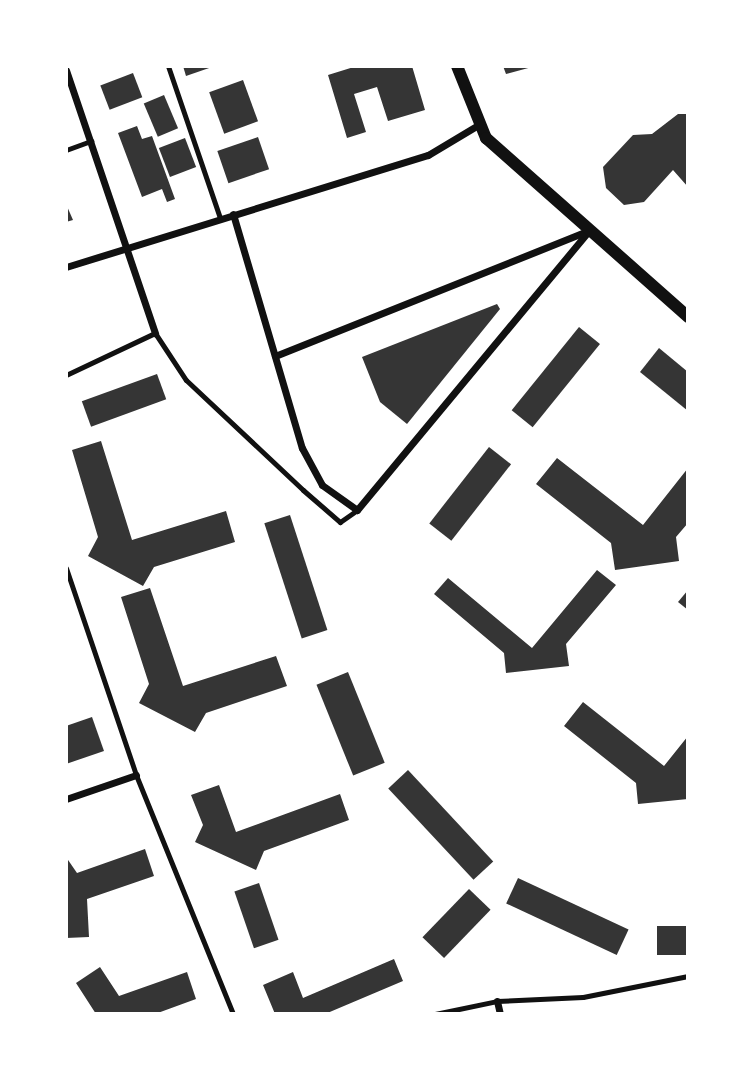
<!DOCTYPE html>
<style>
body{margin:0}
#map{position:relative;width:754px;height:1080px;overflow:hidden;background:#fff;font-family:Lora,serif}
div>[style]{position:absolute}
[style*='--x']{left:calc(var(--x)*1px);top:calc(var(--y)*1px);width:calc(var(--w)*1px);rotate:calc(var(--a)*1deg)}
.building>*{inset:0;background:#353535;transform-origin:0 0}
.service>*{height:5px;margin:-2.5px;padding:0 2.5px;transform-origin:2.5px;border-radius:2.5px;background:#111}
.minor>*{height:7px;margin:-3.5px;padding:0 3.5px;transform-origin:3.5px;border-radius:3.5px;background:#111}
.tertiary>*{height:12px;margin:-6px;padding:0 6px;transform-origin:6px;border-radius:6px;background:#111}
span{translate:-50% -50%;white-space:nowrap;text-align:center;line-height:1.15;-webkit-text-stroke:5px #fff;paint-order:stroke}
.frame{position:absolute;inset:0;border:68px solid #fff;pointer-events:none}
</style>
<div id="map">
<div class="building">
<i style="clip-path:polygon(183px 66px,212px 66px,212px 67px,186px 76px)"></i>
<i style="clip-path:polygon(357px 66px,412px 66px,425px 110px,388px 121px,377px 87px,354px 94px,366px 132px,347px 138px,328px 75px)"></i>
<i style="clip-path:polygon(503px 66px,531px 66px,532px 67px,506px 74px)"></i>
<i style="left:133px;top:73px;width:26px;height:35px;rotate:69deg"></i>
<i style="left:243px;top:80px;width:44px;height:36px;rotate:70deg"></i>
<i style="left:164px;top:95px;width:36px;height:22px;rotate:67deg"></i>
<i style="clip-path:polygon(678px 114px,688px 114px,688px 187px,673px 170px,644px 202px,624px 205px,606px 188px,603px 167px,633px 135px,652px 134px)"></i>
<i style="clip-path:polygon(137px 126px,142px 139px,152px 136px,175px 199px,167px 202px,162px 189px,142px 197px,118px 133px)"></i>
<i style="left:258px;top:137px;width:34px;height:43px;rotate:71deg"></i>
<i style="left:185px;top:138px;width:31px;height:28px;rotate:69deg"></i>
<i style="clip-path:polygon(66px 204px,73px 220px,66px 222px)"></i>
<i style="clip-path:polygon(497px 304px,500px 309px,407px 424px,380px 402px,362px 357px)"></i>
<i style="left:579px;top:327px;width:27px;height:107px;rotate:39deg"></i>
<i style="clip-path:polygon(659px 348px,688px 372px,688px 411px,640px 372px)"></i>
<i style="left:157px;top:374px;width:27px;height:80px;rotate:70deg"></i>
<i style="clip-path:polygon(101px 441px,132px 540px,226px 511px,235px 542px,154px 567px,143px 586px,88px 556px,98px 537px,72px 450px)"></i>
<i style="left:489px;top:447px;width:28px;height:97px;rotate:38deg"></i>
<i style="clip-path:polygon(557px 458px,643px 525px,688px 468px,688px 523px,676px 537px,679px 561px,615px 570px,611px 543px,536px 484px)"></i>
<i style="left:290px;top:515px;width:121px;height:27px;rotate:72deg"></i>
<i style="clip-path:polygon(597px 570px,616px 585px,566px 644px,569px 666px,506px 673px,504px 653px,434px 594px,448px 578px,532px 648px)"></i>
<i style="clip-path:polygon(150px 588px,183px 686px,276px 656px,287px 686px,206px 713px,195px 732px,139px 703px,149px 684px,121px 597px)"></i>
<i style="clip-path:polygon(688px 590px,688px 610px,678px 602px)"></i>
<i style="left:348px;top:672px;width:98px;height:34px;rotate:68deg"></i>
<i style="clip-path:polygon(583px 702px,664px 766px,688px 736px,688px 799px,638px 804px,636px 783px,564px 726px)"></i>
<i style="clip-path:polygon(92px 717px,104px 751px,66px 764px,66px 726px)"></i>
<i style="left:408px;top:770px;width:125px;height:27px;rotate:47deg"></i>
<i style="clip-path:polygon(219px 785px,236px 832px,340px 794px,349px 820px,264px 851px,256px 870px,195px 842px,203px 825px,191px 795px)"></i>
<i style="clip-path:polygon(145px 849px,154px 876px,87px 899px,89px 937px,66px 938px,66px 857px,77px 873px)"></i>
<i style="left:518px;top:878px;width:122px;height:28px;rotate:25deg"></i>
<i style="left:259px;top:883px;width:60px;height:26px;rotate:71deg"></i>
<i style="left:469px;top:889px;width:30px;height:67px;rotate:44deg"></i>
<i style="left:688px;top:926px;width:29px;height:31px;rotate:90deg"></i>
<i style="clip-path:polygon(394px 959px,403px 981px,325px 1014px,275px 1014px,263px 985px,293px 972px,303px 998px)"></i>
<i style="clip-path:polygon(100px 967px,119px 996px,187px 972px,196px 999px,155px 1014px,96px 1014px,76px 983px)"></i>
</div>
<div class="service">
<i style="--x:168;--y:66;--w:161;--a:71.1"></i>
<i style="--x:66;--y:150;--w:27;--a:-20"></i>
<i style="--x:66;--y:375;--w:98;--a:-25.3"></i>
<i style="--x:155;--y:333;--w:56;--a:56.6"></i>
<i style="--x:186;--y:380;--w:161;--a:43.2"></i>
<i style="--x:303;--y:490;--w:49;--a:40.9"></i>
<i style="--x:340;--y:522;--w:21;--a:-35"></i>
<i style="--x:66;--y:568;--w:219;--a:71.3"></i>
<i style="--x:136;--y:775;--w:258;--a:67.9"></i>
<i style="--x:435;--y:1014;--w:63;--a:-11.8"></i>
<i style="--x:497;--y:1001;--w:86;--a:-2.7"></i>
<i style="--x:583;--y:997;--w:107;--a:-11.3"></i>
</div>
<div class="minor">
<i style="--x:66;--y:70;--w:278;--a:71.3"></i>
<i style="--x:233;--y:214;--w:244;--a:73.6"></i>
<i style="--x:302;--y:448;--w:42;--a:61.6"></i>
<i style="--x:322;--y:485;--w:43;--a:35.5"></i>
<i style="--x:357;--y:510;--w:363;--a:-50.3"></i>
<i style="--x:66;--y:267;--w:379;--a:-17.2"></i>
<i style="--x:428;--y:155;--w:58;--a:-31"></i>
<i style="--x:275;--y:356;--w:337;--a:-21.8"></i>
<i style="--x:66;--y:799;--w:74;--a:-18.9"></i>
<i style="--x:497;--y:1001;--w:13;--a:77"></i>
</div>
<div class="tertiary">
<i style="--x:457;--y:66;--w:78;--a:68.1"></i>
<i style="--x:486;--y:138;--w:270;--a:41.5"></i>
</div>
<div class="frame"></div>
</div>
